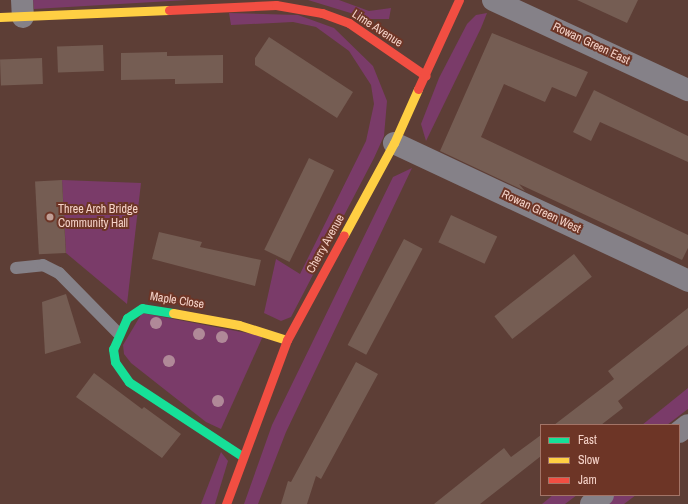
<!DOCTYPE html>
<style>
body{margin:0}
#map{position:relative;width:688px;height:504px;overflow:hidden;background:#5d3e36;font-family:"Archivo Narrow",sans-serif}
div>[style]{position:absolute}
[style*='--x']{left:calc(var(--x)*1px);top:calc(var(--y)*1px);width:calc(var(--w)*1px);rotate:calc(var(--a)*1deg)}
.green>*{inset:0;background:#7a3b69}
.building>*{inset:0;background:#755d53;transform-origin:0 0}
.lane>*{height:12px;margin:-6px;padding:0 6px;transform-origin:6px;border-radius:6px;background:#858188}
.street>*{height:22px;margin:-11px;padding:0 11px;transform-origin:11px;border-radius:11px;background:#858188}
.fast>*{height:9px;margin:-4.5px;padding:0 4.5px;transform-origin:4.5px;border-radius:4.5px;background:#16e098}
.slow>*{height:9px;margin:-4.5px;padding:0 4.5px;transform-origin:4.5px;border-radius:4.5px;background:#ffcf43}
.jam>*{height:9px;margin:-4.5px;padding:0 4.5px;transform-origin:4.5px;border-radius:4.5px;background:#f24e42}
.trees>*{width:12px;height:12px;margin:-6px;border-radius:50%;background:#b08998}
.dots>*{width:11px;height:11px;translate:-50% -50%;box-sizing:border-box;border:2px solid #6d3526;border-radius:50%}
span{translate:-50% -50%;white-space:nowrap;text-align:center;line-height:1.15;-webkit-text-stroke:4px #6d3526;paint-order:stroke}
.street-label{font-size:12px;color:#f5d2c8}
.poi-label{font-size:12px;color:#f5d2c8}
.left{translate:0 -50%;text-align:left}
.legend{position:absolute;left:540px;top:424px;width:140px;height:72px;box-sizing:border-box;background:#6d3526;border:1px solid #a37467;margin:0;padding:5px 7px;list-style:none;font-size:12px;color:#f5d2c8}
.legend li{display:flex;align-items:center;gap:8px;height:20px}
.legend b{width:20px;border:1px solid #a37467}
</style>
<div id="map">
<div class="green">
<i style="clip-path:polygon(33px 0,188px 0,34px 9px)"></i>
<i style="clip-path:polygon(308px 0,339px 0,369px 11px,391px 8px,389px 19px,370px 19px)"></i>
<i style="clip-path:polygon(229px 13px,298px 15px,334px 28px,373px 66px,387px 101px,384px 136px,374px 158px,291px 317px,281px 321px,264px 313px,276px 259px,300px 274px,366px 141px,374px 104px,371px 85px,349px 51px,316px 27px,293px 22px,231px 25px)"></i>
<i style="clip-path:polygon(487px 13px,481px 28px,426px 141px,421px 124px,439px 78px,467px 24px,476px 15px)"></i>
<i style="clip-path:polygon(412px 168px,286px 432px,258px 504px,244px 504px,272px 425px,393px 177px)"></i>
<i style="clip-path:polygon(62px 180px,141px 183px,127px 304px,66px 253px)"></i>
<i style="clip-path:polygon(142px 313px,263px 336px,221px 429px,206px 422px,131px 363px,124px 354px,123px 345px)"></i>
<i style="clip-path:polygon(688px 388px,688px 409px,667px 425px,642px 425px)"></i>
<i style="clip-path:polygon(221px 452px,228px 461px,215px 504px,201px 504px)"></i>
<i style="clip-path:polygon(553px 495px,577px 495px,565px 504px,542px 504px)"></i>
<i style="clip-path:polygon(612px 495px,636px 495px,624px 504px,600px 504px)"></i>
</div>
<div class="building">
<i style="clip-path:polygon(577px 0,638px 0,627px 23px)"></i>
<i style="clip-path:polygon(492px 33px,588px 72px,576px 97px,552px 87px,545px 102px,504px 84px,481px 137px,688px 235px,688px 248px,682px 260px,519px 184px,525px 191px,440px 151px)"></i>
<i style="clip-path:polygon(269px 37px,353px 92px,337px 118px,255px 65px,255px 58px)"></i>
<i style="left:103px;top:45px;width:26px;height:46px;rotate:88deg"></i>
<i style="clip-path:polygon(167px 52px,167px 56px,223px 55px,223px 83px,175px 84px,175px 79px,121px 80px,121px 53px)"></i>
<i style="left:42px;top:58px;width:26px;height:42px;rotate:88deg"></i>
<i style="clip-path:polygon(594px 90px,688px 136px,688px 162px,600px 122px,591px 141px,573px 132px)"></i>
<i style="left:309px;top:158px;width:28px;height:102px;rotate:26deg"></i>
<i style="left:62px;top:180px;width:73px;height:27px;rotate:87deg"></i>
<i style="left:451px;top:215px;width:51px;height:30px;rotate:25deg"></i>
<i style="clip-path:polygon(159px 232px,202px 242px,200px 247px,261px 260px,255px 286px,152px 259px)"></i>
<i style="left:404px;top:239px;width:21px;height:120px;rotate:28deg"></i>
<i style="left:574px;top:254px;width:29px;height:101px;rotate:52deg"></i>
<i style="clip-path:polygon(66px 294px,81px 343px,45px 354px,42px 302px)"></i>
<i style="clip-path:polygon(688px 308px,688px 345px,618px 401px,623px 408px,601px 425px,554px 425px,614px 379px,608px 371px)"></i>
<i style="clip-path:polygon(356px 362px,378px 374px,321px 479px,316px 476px,307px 504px,281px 504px,288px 481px,291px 482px)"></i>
<i style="clip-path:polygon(94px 373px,142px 409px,144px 407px,181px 434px,162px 458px,76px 397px)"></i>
<i style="clip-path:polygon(541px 435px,541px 456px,480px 504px,434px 504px,504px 448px,511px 457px)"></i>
</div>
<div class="lane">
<i style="--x:16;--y:268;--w:27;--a:-6"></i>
<i style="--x:43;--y:265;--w:18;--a:27"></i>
<i style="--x:59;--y:273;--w:84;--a:45.5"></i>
</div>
<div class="street">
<i style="--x:22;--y:0;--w:17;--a:87"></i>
<i style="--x:493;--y:0;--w:215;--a:24.8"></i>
<i style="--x:394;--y:143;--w:325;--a:25.1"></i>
<i style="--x:679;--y:432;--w:11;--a:-38"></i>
<i style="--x:591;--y:504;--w:15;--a:-37"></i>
</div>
<div class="fast">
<i style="--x:173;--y:313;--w:31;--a:-171"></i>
<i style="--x:142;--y:308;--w:18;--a:146"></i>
<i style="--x:127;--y:318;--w:34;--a:114"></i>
<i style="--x:113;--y:349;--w:13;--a:81"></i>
<i style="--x:115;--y:362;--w:24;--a:55"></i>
<i style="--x:129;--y:382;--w:135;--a:33.2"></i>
</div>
<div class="slow">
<i style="--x:0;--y:17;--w:169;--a:-2.4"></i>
<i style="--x:344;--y:235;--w:105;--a:-61.5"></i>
<i style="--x:394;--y:143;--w:59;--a:-66"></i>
<i style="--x:173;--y:313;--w:67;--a:10.3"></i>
<i style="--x:239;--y:325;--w:50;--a:17.4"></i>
</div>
<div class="jam">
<i style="--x:169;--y:10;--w:107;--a:-2.7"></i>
<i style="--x:276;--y:5;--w:47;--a:9.9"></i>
<i style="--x:322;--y:13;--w:29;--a:20"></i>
<i style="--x:349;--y:23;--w:93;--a:34.5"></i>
<i style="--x:418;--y:89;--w:98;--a:-65.3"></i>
<i style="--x:226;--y:504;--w:175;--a:-69.6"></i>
<i style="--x:287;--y:340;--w:119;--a:-61.5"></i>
</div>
<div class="trees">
<i style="left:156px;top:323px"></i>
<i style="left:199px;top:334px"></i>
<i style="left:222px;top:337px"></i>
<i style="left:169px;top:361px"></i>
<i style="left:218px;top:401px"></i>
</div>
<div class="dots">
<i style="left:50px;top:217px;background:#c09e95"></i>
</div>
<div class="street-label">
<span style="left:377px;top:29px;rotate:33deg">Lime Avenue</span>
<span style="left:591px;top:44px;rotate:25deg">Rowan Green East</span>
<span style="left:541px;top:212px;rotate:25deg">Rowan Green West</span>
<span style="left:326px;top:244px;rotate:-61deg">Cherry Avenue</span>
<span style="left:177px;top:301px;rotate:9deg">Maple Close</span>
</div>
<div class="poi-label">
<span class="left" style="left:58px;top:217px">Three Arch Bridge<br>Community Hall</span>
</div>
<ul class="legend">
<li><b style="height:5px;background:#16e098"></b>Fast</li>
<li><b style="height:5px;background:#ffcf43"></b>Slow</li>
<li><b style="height:5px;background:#f24e42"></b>Jam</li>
</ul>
</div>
